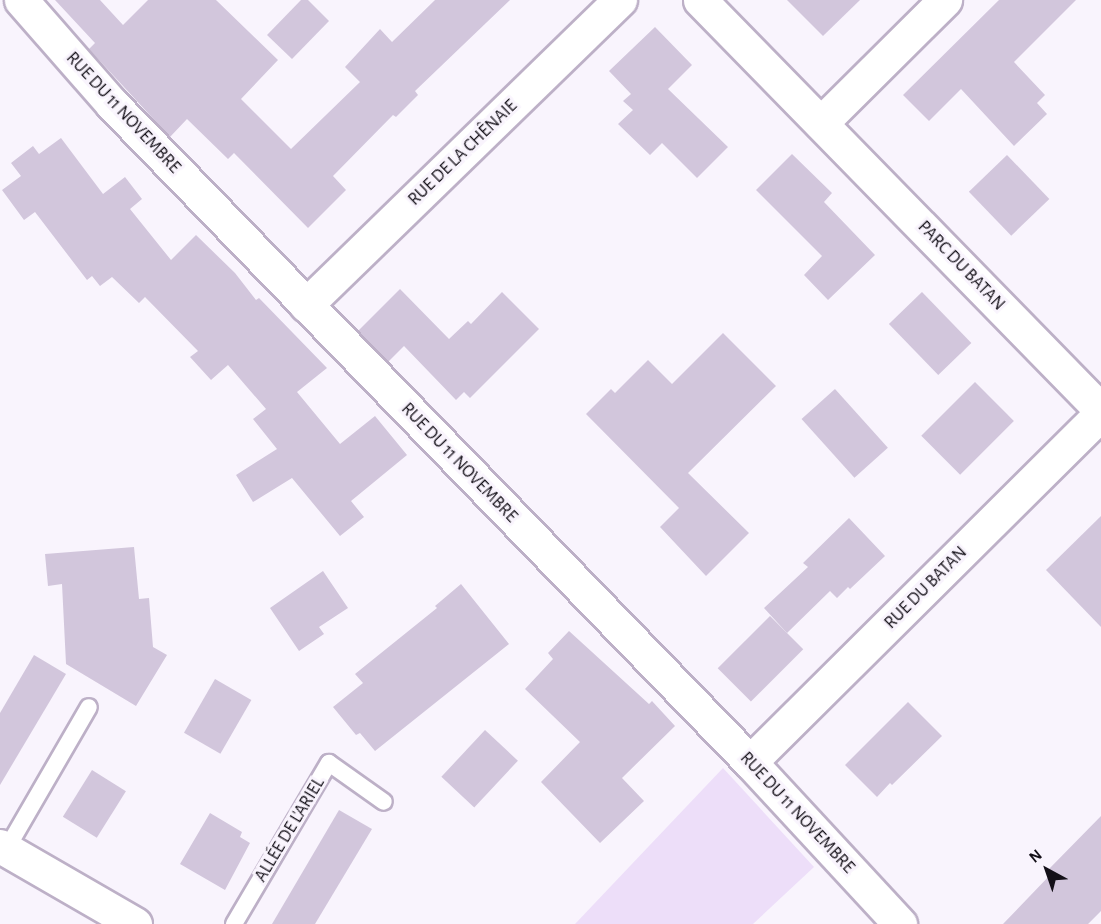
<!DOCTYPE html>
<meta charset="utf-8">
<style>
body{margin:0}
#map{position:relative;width:1101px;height:924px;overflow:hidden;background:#f9f4fd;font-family:"Alegreya Sans",sans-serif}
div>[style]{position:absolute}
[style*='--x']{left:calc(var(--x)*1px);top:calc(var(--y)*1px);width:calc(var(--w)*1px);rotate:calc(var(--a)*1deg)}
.green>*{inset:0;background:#eddef9}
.building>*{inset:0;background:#d2c6dc;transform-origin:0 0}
.roads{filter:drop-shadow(2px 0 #bdb0c7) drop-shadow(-2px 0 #bdb0c7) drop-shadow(0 2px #bdb0c7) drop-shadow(0 -2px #bdb0c7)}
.service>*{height:16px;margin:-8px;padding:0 8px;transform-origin:8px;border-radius:8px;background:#fff}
.minor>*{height:33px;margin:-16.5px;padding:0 16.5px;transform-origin:16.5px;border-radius:16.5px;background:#fff}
.tertiary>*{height:33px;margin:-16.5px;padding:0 16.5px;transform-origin:16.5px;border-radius:16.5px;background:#fff}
span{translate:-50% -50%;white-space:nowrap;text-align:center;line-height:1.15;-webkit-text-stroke:6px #f9f4fd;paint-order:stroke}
.street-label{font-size:18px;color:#141018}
.north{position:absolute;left:1017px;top:840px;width:60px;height:60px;-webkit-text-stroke:4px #f9f4fd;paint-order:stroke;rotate:320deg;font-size:16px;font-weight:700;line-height:24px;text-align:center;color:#141018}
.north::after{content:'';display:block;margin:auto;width:21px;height:27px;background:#141018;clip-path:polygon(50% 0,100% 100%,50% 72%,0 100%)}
</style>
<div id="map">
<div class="green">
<i style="clip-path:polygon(723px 768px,814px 867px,753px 924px,575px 924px)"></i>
</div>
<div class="building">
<i style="clip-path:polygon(55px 0,100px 0,123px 25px,148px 0,216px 0,278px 60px,241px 99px,291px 149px,360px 82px,345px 67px,380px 29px,392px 42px,435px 0,510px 0,415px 91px,418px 95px,396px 117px,393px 115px,333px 176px,346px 190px,308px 228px,234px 153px,228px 159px,187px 119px,170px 137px,89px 49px,95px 43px)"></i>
<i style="clip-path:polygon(301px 0,308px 0,329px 21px,292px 59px,267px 35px)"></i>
<i style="clip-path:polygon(787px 0,860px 0,823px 36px)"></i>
<i style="clip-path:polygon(999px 0,1076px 0,1014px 62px,1045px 95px,1037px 103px,1047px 114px,1014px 146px,961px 89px,929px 121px,903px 95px)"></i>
<i style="clip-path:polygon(655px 27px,692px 65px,668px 89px,728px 147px,697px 178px,662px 143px,650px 155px,618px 124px,633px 110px,623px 101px,631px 94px,609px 71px)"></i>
<i style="clip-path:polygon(61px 138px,103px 194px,125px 177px,142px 199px,130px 209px,171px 260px,196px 235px,235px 273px,256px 300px,259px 298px,327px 368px,297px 392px,340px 444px,375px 416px,407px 455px,351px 501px,364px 517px,340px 536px,292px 478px,253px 502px,236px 475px,277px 449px,253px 419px,266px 409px,228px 365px,211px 380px,190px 357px,198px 351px,145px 297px,139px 303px,112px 277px,100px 286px,92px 276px,87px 280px,35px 212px,24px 220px,2px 190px,21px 176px,11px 163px,33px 146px,39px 154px)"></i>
<i style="clip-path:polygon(792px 154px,832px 193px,824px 202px,875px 255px,828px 300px,804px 275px,822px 256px,756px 190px)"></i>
<i style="left:1007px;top:155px;width:61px;height:53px;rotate:46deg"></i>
<i style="clip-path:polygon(400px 289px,449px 339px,468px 321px,471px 324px,502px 292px,539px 329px,470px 398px,464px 392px,456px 400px,404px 346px,388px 362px,358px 331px)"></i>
<i style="left:922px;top:292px;width:71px;height:46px;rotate:46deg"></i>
<i style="clip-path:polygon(723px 333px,776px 386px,688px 473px,749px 533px,706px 576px,660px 527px,679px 508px,586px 414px,611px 389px,615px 393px,648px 360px,672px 384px)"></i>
<i style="left:975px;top:382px;width:55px;height:76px;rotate:45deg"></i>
<i style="left:835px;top:389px;width:79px;height:45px;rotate:48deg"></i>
<i style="clip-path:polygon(1101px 516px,1101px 627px,1046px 570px)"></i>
<i style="clip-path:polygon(849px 518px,885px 556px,850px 589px,848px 587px,837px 598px,830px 591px,787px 633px,764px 608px,808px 567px,803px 563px)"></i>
<i style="clip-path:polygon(134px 547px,139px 599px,149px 598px,153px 647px,167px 655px,136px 706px,66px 664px,62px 584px,48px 586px,45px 554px)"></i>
<i style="clip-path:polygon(323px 571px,348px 608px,319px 627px,324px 634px,299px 651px,270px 608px)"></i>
<i style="clip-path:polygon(461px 584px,509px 644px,375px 751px,360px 733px,356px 735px,333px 707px,363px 683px,355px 674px,437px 608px,435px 606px)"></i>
<i style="left:770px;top:616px;width:47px;height:74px;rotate:45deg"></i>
<i style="clip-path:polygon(569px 631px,649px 704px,652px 701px,675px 726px,622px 778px,644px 801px,600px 843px,541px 782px,580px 742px,525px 689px,553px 659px,548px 653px)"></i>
<i style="clip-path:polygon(34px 655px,66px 674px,0 785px,0 713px)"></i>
<i style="left:215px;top:679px;width:42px;height:62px;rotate:30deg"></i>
<i style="clip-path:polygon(908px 702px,942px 736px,892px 785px,890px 783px,877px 797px,845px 765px)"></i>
<i style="left:485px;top:730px;width:45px;height:64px;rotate:43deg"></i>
<i style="left:92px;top:770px;width:40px;height:55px;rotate:32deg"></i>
<i style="clip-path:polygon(339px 810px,372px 829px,315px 924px,272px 924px)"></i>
<i style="clip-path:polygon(210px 813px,242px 832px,240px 837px,250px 843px,225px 890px,180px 864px)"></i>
<i style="clip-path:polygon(1101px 816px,1101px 911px,1088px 924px,1003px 924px,1052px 873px,1049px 869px)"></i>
</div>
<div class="roads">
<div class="service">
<i style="--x:6;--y:850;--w:165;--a:-59.9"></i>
<i style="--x:234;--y:924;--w:187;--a:-59.5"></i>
<i style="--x:329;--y:763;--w:67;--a:35.3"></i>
</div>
<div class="minor">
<i style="--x:700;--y:0;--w:573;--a:45.64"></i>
<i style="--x:821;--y:123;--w:175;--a:-44.8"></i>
<i style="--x:306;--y:305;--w:438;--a:-44.2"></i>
<i style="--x:750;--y:762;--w:495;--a:-44.8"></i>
<i style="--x:0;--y:846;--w:156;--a:30"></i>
</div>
<div class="tertiary">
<i style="--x:21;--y:0;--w:138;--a:48.8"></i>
<i style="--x:112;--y:104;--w:917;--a:45.88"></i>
<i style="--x:750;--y:762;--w:221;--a:47.2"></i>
</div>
</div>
<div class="street-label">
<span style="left:123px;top:113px;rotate:47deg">RUE DU 11 NOVEMBRE</span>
<span style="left:463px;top:153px;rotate:-44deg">RUE DE LA CHÊNAIE</span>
<span style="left:961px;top:266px;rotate:46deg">PARC DU BATAN</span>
<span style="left:459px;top:463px;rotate:46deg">RUE DU 11 NOVEMBRE</span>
<span style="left:926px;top:588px;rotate:-45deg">RUE DU BATAN</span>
<span style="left:797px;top:813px;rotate:47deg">RUE DU 11 NOVEMBRE</span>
<span style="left:290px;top:830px;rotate:-59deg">ALLÉE DE L'ARIEL</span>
</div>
<div class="north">N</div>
</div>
